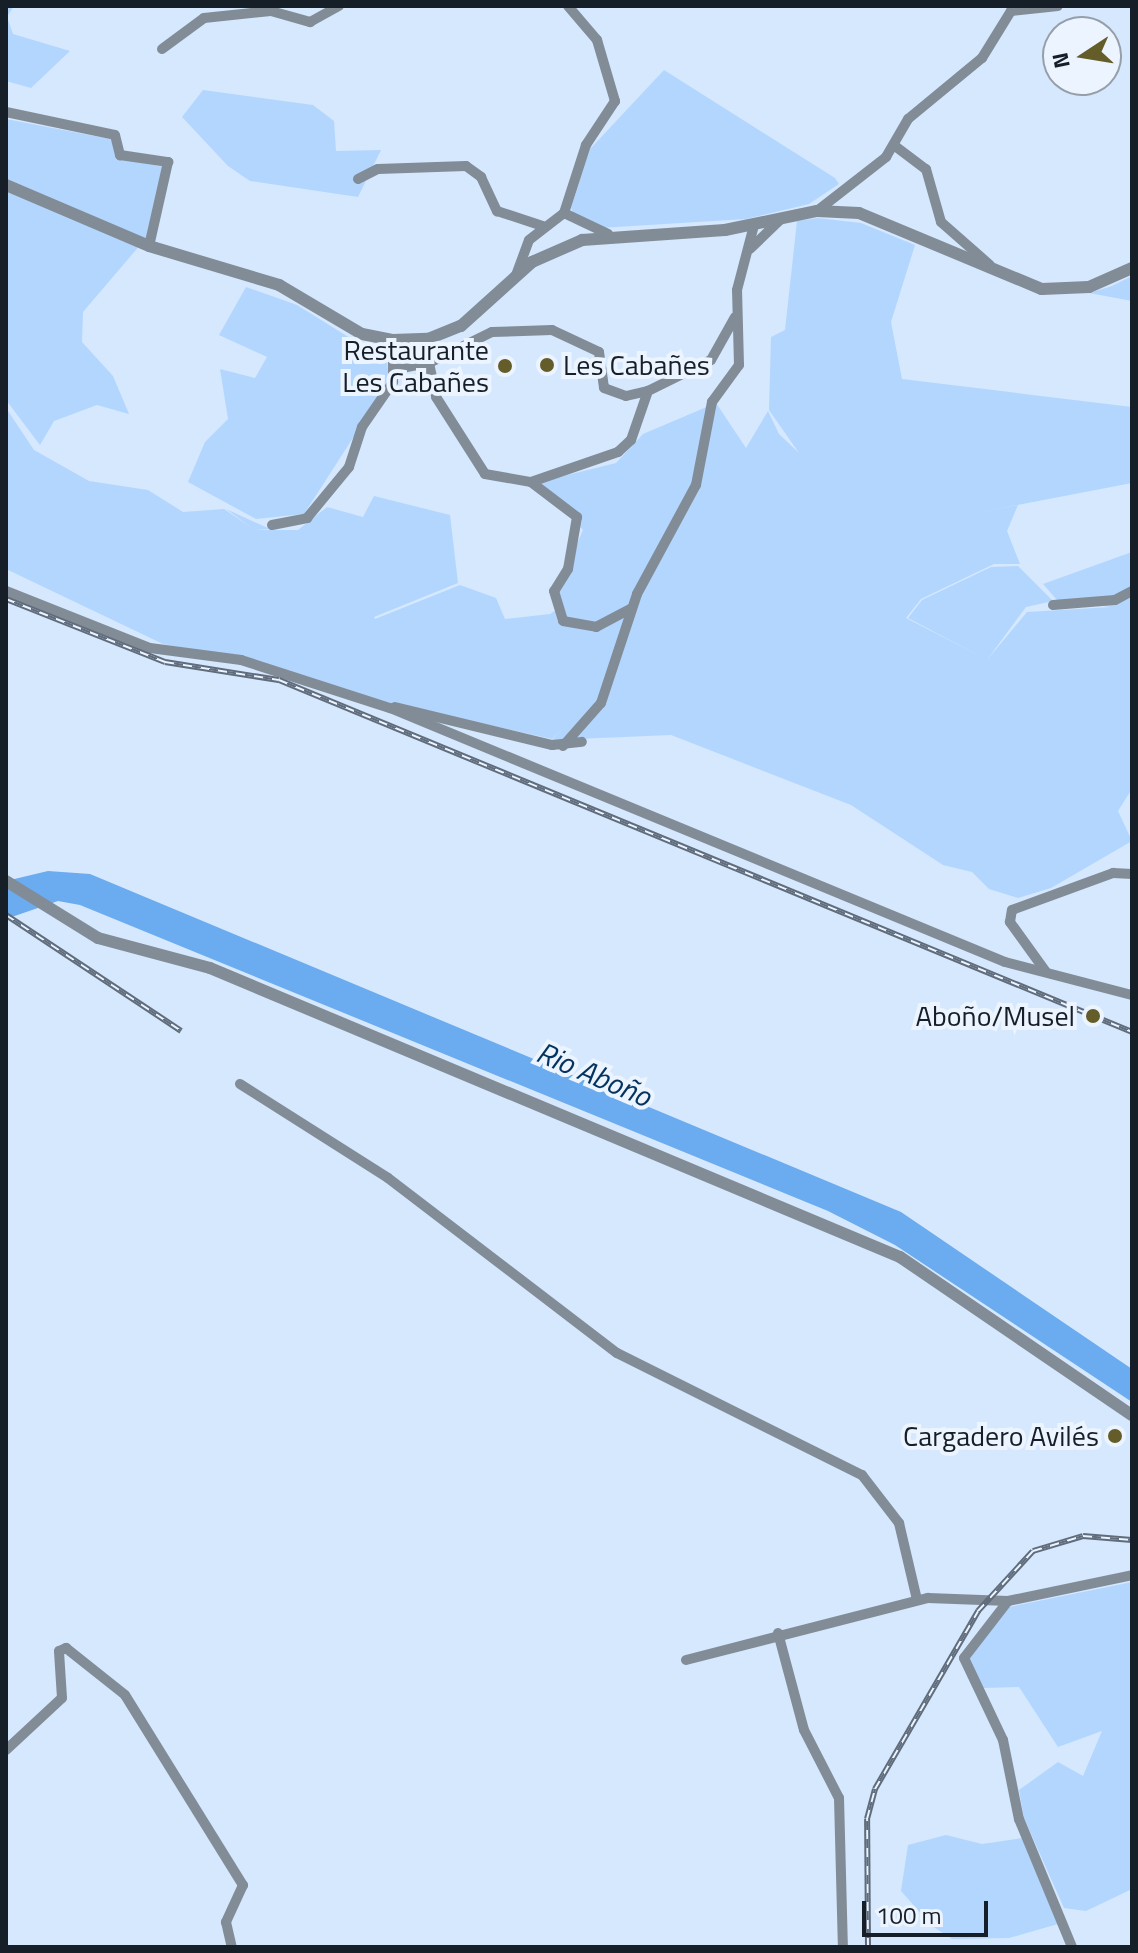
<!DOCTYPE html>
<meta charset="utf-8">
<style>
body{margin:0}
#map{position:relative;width:1138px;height:1953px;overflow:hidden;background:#d5e8fe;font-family:"Titillium Web",sans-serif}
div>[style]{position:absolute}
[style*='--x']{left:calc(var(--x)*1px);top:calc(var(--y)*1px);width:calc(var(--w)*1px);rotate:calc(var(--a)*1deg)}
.green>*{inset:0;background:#b3d6fe}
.water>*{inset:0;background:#6babef}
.minor>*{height:10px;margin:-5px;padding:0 5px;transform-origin:5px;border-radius:5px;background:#828c97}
.tertiary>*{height:12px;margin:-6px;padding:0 6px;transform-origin:6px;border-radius:6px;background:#828c97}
.rail>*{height:6px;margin-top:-3px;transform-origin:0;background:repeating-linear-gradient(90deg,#ebf4ff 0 9px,#606c7b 0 18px);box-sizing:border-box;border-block:2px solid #606c7b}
.dots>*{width:22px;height:22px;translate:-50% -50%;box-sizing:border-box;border:4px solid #ebf4ff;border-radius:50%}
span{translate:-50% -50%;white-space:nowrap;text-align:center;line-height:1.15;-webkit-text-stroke:8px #ebf4ff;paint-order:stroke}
.poi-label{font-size:28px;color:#161e28}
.right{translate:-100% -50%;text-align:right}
.left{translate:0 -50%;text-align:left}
.water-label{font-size:30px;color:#03335e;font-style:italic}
.frame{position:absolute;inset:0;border:8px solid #161e28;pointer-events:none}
.north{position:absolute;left:1042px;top:16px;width:80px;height:80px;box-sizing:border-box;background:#ebf4ff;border:2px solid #969ea9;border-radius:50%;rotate:258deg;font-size:22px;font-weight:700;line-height:32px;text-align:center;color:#161e28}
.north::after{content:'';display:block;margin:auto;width:28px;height:36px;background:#645d2a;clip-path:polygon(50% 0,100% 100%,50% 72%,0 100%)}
.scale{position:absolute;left:862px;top:1901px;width:126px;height:36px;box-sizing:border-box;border:4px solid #161e28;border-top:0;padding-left:10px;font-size:24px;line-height:28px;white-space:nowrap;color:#161e28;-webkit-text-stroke:6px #ebf4ff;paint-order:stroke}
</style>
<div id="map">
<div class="green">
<i style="clip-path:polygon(6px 6px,14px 6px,7px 17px,13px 34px,70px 51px,31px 88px,6px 81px)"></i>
<i style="clip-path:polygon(664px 70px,835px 178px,839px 184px,809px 204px,746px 219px,600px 228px,575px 217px,571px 208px,590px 149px)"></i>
<i style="clip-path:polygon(203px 90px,313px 105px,334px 121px,336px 151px,381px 150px,358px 197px,250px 181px,228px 166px,182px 117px)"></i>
<i style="clip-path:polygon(6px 119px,110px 139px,121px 158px,168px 168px,147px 237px,83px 312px,82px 342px,113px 376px,129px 414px,97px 405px,54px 421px,40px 445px,6px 400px)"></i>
<i style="clip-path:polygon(818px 218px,861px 223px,915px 245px,891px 322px,902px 379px,1132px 407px,1132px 483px,965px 515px,1018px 505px,1007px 531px,1020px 564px,994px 564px,921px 599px,906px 618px,980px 656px,908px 618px,922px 600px,991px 567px,1018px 566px,1053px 601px,1026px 607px,987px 660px,1027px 612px,1111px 607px,1057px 600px,1043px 584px,1132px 552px,1132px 789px,1118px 811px,1132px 841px,1051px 888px,1018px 898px,989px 889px,972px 872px,943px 865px,851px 805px,671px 735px,552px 740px,562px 729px,552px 739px,388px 703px,271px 666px,163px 644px,6px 569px,6px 408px,34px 450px,89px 481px,148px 490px,183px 512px,224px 509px,252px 528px,226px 509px,270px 529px,255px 530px,298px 530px,327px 507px,363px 517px,374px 496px,450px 515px,458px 583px,374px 617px,375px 619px,460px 585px,496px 598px,505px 619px,550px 614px,561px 607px,558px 588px,583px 530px,539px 482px,616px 463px,643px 434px,716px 403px,746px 448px,768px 411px,779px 434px,799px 453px,769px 410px,771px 337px,785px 330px,797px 221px)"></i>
<i style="clip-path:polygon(1132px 276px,1132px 301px,1089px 293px,1112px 286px)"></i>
<i style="clip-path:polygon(246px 287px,297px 305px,387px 361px,389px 382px,304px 514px,256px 519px,188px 482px,205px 442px,228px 419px,220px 369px,255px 378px,267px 357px,219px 335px)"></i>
<i style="clip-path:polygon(1132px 1582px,1132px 1889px,1086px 1911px,1064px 1908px,1024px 1818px,1019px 1790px,1058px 1762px,1083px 1776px,1102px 1731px,1058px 1747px,1019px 1687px,983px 1688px,968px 1657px,1009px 1607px)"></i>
<i style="clip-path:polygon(946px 1835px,982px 1844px,1023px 1838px,1058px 1924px,1009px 1938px,952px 1939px,932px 1926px,901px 1891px,908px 1845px)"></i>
</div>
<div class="water">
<i style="clip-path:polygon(48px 871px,90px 874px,901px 1212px,1132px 1369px,1132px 1402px,895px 1245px,828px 1211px,80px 905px,58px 901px,6px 919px,6px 881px)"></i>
</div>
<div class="minor">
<i style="--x:568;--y:6;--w:45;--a:49.5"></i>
<i style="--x:597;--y:40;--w:64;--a:73.6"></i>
<i style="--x:615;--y:101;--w:53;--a:123.4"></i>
<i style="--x:586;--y:145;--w:71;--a:107.9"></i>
<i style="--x:564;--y:213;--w:49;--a:25.5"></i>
<i style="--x:162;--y:49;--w:52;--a:-36.4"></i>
<i style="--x:204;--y:18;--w:67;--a:-6"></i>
<i style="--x:271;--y:11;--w:41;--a:15.8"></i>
<i style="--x:310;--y:22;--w:33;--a:-29"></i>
<i style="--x:6;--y:112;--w:111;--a:11.9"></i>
<i style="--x:115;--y:135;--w:21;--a:76"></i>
<i style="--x:120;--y:155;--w:49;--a:8.3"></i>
<i style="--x:168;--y:162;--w:86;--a:102.7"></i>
<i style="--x:895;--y:146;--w:39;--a:37"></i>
<i style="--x:926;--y:169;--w:55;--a:74.2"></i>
<i style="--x:941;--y:222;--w:65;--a:41.3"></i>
<i style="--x:358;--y:179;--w:22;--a:-27"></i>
<i style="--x:378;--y:169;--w:88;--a:-2"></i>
<i style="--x:466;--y:166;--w:19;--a:36"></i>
<i style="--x:481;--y:177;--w:38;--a:65"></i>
<i style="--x:497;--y:211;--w:48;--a:18.1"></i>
<i style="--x:817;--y:211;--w:88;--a:-38"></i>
<i style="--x:886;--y:157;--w:44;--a:-59.9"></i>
<i style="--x:908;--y:119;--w:96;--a:-39.5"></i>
<i style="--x:982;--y:58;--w:55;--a:-58.3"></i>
<i style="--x:1011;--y:11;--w:47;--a:-6.1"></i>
<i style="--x:750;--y:249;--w:43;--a:-44.1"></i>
<i style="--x:515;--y:278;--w:40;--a:-69.8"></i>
<i style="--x:529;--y:240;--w:44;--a:-37.6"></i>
<i style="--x:429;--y:363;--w:35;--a:78"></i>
<i style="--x:436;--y:397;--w:91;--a:57.5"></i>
<i style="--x:485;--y:474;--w:47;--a:9.9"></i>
<i style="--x:531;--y:482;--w:58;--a:37.3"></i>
<i style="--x:577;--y:517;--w:53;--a:99.8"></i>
<i style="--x:568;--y:569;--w:26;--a:122"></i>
<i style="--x:554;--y:591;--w:31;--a:73"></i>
<i style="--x:563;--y:621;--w:34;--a:10"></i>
<i style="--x:596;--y:627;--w:41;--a:-27.8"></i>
<i style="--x:397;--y:369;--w:33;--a:-11"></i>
<i style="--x:429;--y:363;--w:70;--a:-26.2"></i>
<i style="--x:492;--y:332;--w:60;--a:-1.9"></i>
<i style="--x:552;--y:330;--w:52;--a:25.1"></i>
<i style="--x:599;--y:352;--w:36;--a:82"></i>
<i style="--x:604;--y:388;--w:23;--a:20"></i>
<i style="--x:626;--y:396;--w:23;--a:-13"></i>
<i style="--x:531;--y:482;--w:92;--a:-19"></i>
<i style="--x:618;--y:452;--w:18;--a:-43"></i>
<i style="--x:631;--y:440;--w:52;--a:-70.9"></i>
<i style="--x:648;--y:391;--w:70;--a:-26.2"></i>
<i style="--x:711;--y:360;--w:49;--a:-60.8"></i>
<i style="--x:272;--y:525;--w:36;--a:-11"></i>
<i style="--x:307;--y:518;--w:66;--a:-50.5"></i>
<i style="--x:349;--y:467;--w:42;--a:-72"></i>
<i style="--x:362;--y:427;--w:55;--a:-55.4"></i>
<i style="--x:393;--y:382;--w:42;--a:-90"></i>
<i style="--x:6;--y:591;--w:155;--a:21.6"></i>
<i style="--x:150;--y:648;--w:92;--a:7.5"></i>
<i style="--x:241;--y:660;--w:157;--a:17.9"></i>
<i style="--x:390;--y:708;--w:665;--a:22.44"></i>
<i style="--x:1005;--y:962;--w:131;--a:14.6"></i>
<i style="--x:1053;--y:605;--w:62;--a:-4.6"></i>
<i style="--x:1115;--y:600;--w:19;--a:-28"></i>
<i style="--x:395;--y:707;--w:162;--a:13.6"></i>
<i style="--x:552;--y:745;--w:30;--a:-6"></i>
<i style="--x:563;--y:746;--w:57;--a:-48.5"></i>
<i style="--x:601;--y:703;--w:115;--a:-71.7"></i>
<i style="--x:637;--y:594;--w:124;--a:-61.6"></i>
<i style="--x:696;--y:485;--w:85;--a:-79.1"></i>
<i style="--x:712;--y:402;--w:46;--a:-53.9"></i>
<i style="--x:739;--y:365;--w:75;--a:-91.5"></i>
<i style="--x:737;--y:290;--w:67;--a:-75.3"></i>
<i style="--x:1046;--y:972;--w:62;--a:-125.8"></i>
<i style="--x:1010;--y:922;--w:12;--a:-81"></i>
<i style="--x:1012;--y:910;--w:108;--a:-20.1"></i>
<i style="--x:1113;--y:873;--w:19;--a:3"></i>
<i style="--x:240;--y:1084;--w:175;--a:32.4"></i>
<i style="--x:388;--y:1178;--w:288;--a:37.4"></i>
<i style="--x:617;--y:1353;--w:274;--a:26.5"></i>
<i style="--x:862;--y:1475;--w:61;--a:52.4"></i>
<i style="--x:899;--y:1523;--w:79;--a:76.8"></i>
<i style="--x:1008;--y:1601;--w:72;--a:127.7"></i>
<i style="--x:964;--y:1658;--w:91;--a:64.6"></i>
<i style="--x:1003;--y:1740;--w:81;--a:78.6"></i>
<i style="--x:1019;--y:1819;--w:139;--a:67.5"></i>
<i style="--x:778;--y:1633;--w:100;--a:75"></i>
<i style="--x:804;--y:1730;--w:76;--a:62.8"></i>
<i style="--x:839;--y:1798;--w:149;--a:88.5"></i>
<i style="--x:686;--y:1660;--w:250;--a:-14.4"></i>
<i style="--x:928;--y:1598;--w:80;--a:2.1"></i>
<i style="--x:1008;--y:1601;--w:127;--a:-11.8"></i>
<i style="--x:6;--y:1750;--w:76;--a:-42.9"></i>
<i style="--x:62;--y:1698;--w:47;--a:-93.7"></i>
<i style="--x:59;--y:1651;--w:8;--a:-23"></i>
<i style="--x:66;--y:1648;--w:75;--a:38.5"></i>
<i style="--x:125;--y:1695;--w:224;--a:58.2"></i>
<i style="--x:243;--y:1885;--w:41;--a:114.7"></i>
<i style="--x:226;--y:1922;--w:26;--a:77"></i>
</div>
<div class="tertiary">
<i style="--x:6;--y:185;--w:155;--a:23.1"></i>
<i style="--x:149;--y:246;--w:136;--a:16.7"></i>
<i style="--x:279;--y:285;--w:96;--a:30.6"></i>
<i style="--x:362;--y:334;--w:32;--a:11"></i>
<i style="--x:393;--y:340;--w:35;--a:-2"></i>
<i style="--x:428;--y:339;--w:35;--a:-22"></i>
<i style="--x:461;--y:326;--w:96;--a:-42"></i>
<i style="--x:532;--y:262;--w:55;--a:-23.7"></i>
<i style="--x:582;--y:240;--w:143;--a:-4"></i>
<i style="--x:725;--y:230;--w:94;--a:-11.7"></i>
<i style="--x:817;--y:211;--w:42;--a:2.7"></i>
<i style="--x:859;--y:213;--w:198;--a:22.6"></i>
<i style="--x:1042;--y:289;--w:47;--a:-2.4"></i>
<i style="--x:1089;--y:287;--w:47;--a:-23.8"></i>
<i style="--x:6;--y:881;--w:108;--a:31.8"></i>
<i style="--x:98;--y:938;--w:116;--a:15"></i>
<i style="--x:210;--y:968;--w:748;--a:22.73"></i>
<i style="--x:900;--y:1257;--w:281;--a:34.3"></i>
</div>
<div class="rail">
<i style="--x:6;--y:599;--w:171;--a:21.6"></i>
<i style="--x:165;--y:662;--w:115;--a:9"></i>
<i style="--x:279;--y:680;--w:923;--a:22.42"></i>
<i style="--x:6;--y:915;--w:210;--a:33.5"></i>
<i style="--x:868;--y:1947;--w:128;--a:-90.4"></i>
<i style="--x:867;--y:1819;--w:31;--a:-75"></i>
<i style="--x:875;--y:1789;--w:206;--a:-59.9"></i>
<i style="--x:978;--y:1611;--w:81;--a:-47.5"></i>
<i style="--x:1033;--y:1551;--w:52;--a:-16.7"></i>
<i style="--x:1083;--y:1536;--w:49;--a:4.7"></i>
</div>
<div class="dots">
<i style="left:547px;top:365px;background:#645d2a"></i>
<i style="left:505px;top:366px;background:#645d2a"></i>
<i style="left:1093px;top:1016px;background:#645d2a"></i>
<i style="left:1115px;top:1436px;background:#645d2a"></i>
</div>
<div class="poi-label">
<span class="right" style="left:489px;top:366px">Restaurante<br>Les Cabañes</span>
<span class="left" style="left:563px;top:365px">Les Cabañes</span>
<span class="right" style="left:1075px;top:1016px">Aboño/Musel</span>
<span class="right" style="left:1099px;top:1436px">Cargadero Avilés</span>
</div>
<div class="water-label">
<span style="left:594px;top:1074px;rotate:23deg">Rio Aboño</span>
</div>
<div class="frame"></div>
<div class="north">N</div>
<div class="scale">100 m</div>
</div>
